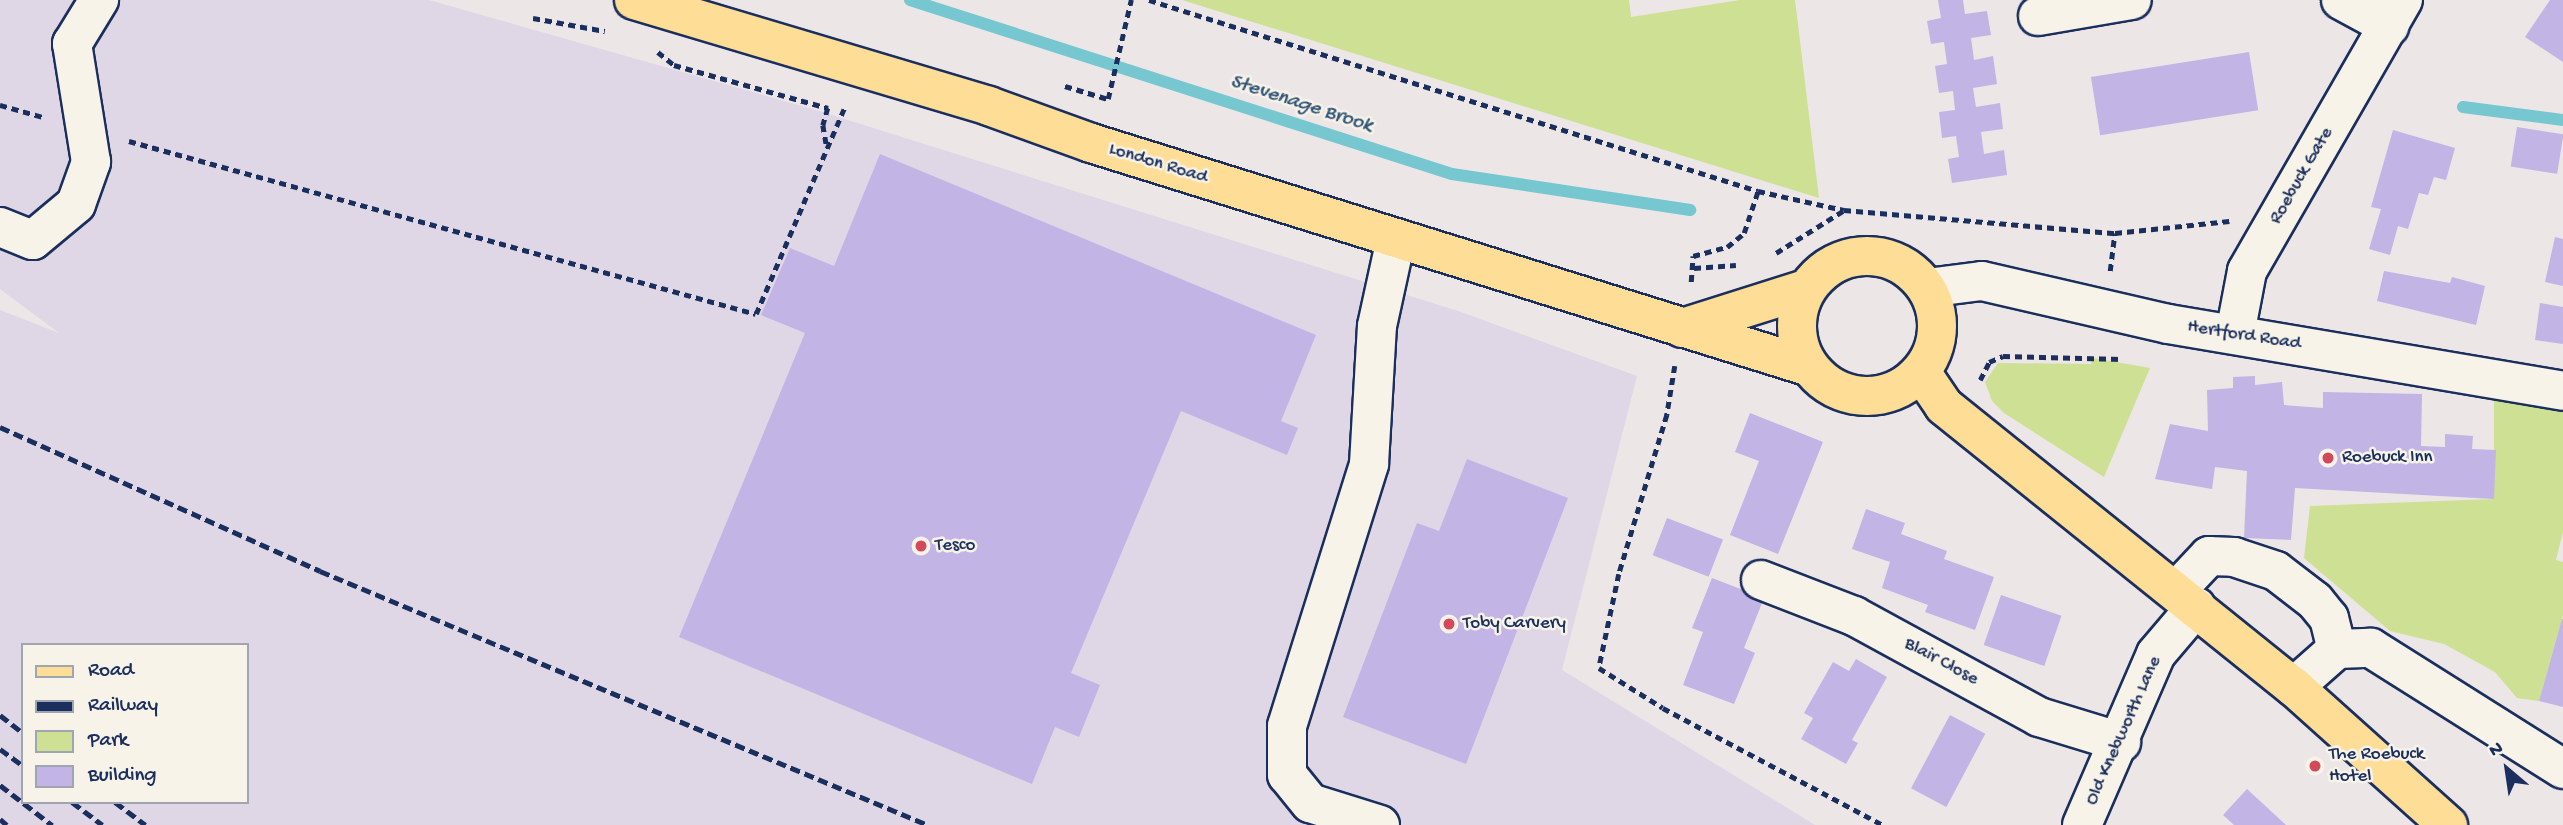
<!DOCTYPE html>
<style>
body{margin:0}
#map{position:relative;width:2563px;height:825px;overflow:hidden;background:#ece6e7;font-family:"Gochi Hand",sans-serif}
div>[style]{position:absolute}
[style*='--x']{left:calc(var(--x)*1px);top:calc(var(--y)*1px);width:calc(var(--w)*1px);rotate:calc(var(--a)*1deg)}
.built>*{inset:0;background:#dfd7e6}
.green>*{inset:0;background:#cde094}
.stream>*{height:12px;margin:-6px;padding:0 6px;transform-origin:6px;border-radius:6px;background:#76c7d0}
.building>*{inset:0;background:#c2b4e5;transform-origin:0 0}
.path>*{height:4.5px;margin-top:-2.25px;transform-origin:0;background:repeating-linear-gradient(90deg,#1b2f5e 0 7px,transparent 0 12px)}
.roads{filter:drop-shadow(2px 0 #1b2f5e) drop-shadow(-2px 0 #1b2f5e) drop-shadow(0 2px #1b2f5e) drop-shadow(0 -2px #1b2f5e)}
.minor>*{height:38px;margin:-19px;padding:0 19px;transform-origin:19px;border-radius:19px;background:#f7f3e8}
.major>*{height:38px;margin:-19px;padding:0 19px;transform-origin:19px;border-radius:19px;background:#fedd96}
.major>.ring{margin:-19px;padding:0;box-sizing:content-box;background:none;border:38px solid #fedd96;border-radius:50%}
.rail>*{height:5px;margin-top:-2.5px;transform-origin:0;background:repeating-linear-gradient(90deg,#1b2f5e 0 10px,transparent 0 15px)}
.dots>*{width:19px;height:19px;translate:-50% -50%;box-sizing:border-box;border:4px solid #f7f3e8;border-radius:50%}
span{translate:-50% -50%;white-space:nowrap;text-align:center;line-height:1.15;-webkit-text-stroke:5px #f7f3e8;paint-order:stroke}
.street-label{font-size:19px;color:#1b2f5e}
.poi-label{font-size:19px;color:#1b2f5e}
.left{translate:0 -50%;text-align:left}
.water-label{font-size:21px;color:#32557a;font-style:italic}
.legend{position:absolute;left:21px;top:643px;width:228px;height:161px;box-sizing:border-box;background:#f7f3e8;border:2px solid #9fa5b1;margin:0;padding:9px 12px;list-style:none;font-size:21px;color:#1b2f5e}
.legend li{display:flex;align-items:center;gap:14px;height:35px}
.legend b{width:35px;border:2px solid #9fa5b1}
.north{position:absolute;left:2472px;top:734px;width:70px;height:70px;-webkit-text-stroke:5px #f7f3e8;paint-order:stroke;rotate:331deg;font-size:19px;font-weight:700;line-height:28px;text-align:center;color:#1b2f5e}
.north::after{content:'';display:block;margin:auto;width:24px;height:32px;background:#1b2f5e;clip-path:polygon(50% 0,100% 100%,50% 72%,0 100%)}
</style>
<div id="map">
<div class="built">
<i style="clip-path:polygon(evenodd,0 0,429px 0,819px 111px,1461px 312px,1637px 376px,1562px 670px,1815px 825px,0 825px,0 310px,59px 333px,0 289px,0 0,23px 645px,247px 645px,247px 802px,23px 802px,23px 645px)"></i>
</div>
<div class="green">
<i style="clip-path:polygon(1182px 0,1629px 0,1631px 17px,1740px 0,1795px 0,1819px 198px)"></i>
<i style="clip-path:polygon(2093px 358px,2150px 368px,2104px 477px,2004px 413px,1992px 401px,1985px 382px,1998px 363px,2091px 364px)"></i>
<i style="clip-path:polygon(2494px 394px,2563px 407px,2563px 532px,2556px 560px,2563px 562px,2563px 616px,2539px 701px,2517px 698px,2495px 672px,2444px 644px,2390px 631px,2304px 558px,2310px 506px,2494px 499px)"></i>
</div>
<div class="stream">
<i style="--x:910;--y:0;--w:569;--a:17.8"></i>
<i style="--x:1452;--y:174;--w:241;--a:8.6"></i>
<i style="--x:2463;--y:107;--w:101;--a:7.4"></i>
</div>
<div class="building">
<i style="clip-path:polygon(1938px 0,1963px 0,1965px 14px,1987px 11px,1991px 35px,1971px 38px,1974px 60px,1993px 56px,1997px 84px,1973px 88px,1976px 107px,2000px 103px,2003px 129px,1981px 132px,1984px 154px,2004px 150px,2007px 175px,1952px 183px,1948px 159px,1959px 157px,1956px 136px,1942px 138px,1939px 112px,1955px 110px,1953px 91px,1939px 93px,1935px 66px,1947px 64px,1944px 42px,1931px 44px,1927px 21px,1941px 18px)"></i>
<i style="clip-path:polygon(2550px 0,2563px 0,2563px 62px,2525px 37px)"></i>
<i style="left:2249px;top:52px;width:59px;height:160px;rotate:81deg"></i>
<i style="left:2517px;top:127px;width:47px;height:40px;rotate:9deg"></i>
<i style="clip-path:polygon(2393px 130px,2455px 148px,2446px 180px,2434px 177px,2428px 195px,2419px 193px,2408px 229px,2398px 226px,2390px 255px,2369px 249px,2381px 209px,2371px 207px)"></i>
<i style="clip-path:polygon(880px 154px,1316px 335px,1281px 421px,1298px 428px,1287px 455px,1181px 411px,1071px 673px,1100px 685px,1079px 737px,1055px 727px,1032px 784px,679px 637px,805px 333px,761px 315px,790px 248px,834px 266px)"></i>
<i style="clip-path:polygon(2555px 237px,2563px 239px,2563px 286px,2545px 282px)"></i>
<i style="clip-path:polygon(2384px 271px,2450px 283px,2452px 277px,2485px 286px,2476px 325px,2377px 301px)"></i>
<i style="clip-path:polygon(2540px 303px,2563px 307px,2563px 344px,2535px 340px)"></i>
<i style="clip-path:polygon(2255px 376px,2255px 385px,2282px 382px,2284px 405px,2323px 408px,2323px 392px,2422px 394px,2421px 446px,2445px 447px,2445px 434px,2473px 436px,2472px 449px,2496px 450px,2494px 499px,2295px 488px,2291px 540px,2244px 538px,2247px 471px,2215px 467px,2212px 489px,2155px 479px,2170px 424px,2208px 431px,2207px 390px,2233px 388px,2233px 377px)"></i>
<i style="clip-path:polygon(1750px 413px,1823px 442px,1778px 554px,1730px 535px,1759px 461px,1735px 452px)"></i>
<i style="clip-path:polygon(1467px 459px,1568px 498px,1466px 764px,1343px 717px,1417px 523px,1439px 531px)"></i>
<i style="clip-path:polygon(1866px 509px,1905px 523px,1901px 534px,1947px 551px,1944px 559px,1994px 577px,1975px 630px,1925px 612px,1928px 605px,1882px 588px,1890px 562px,1852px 549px)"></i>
<i style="left:1667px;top:518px;width:60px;height:40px;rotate:21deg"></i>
<i style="clip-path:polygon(1712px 578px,1764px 598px,1744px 648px,1755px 653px,1734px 704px,1683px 685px,1703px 632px,1692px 628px)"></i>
<i style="left:2001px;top:595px;width:64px;height:53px;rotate:19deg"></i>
<i style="clip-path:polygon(2562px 619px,2563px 619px,2563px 707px,2539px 701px)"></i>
<i style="clip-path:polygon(1856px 659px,1887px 677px,1852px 740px,1858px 743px,1846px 764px,1801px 739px,1813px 718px,1804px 713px,1833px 662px,1849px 671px)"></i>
<i style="left:1950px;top:715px;width:40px;height:83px;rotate:28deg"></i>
<i style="clip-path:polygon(2247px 789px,2286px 825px,2234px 825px,2223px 815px)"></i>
</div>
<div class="path">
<i style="--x:1149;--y:0;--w:638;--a:17.41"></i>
<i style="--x:1758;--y:191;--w:88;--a:12.5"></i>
<i style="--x:1844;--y:210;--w:272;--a:4.9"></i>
<i style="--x:2115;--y:233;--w:115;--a:-6"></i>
<i style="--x:533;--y:18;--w:73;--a:10.2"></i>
<i style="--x:658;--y:52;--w:21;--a:39"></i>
<i style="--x:674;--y:65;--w:160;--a:15.6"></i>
<i style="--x:828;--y:108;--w:18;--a:106"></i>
<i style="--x:823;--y:125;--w:23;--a:80"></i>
<i style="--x:1065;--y:86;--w:45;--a:16.8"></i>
<i style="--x:1108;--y:99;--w:102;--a:-76.9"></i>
<i style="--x:0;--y:105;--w:45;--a:15.6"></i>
<i style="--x:129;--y:141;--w:650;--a:15.43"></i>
<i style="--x:756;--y:314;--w:226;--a:-66.8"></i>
<i style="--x:1776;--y:253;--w:79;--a:-32.1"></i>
<i style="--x:1694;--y:268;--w:42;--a:-4.1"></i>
<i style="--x:2110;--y:271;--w:38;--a:-83"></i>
<i style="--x:1691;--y:282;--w:26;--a:-86"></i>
<i style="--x:1693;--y:256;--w:35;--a:-15"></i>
<i style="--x:1727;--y:247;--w:22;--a:-39"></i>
<i style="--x:1744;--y:233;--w:44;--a:-71.6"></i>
<i style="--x:1675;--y:366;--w:50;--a:99.3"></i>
<i style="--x:1667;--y:415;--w:166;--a:106.8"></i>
<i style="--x:1619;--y:574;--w:96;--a:102"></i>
<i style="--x:1599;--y:668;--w:75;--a:32"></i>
<i style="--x:1663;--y:708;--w:249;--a:28"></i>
<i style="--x:1980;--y:380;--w:20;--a:-63"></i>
<i style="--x:1989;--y:362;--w:15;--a:-23"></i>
<i style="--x:2003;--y:356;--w:119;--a:1.4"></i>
</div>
<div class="roads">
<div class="minor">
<i style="--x:2341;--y:0;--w:55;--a:28.4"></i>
<i style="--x:2038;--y:16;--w:95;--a:-9.7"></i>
<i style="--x:0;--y:227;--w:35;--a:22"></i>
<i style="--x:33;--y:240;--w:56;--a:-39.9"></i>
<i style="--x:76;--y:204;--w:45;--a:-70.3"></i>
<i style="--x:91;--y:162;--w:120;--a:-99.1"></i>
<i style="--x:72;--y:44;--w:52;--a:-58.5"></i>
<i style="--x:1927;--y:288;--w:55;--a:-7.3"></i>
<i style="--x:1982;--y:281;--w:191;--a:13"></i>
<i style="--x:2168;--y:324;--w:401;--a:9.6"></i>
<i style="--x:2235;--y:334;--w:64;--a:-79.2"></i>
<i style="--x:2247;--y:271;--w:313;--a:-60.1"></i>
<i style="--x:1761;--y:580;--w:100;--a:21.2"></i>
<i style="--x:1854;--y:616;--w:211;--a:28.6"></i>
<i style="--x:2039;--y:717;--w:86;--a:17"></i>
<i style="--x:2176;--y:591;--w:48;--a:-46.7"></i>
<i style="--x:2209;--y:556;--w:25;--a:2"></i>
<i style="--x:2234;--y:557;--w:44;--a:18.4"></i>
<i style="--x:2276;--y:571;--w:49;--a:37.6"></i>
<i style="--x:2315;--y:601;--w:22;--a:51"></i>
<i style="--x:2329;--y:618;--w:32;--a:76"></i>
<i style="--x:2294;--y:687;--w:57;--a:-41.5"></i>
<i style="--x:2337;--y:649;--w:34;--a:-2"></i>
<i style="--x:2371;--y:648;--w:227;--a:32.2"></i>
<i style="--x:1380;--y:825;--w:73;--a:-162.6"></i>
<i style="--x:1310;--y:803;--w:36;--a:-129"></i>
<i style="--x:1287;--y:775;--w:49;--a:-90"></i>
<i style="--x:1287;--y:726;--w:275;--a:-72.6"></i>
<i style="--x:1369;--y:464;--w:138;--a:-86.7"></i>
<i style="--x:1377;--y:326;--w:89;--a:-77.7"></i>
<i style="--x:2082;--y:825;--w:186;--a:-66.6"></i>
<i style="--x:2156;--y:654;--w:62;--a:-49.6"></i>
</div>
<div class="major">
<i style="--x:634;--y:0;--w:370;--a:16.6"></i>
<i style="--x:989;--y:106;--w:109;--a:19.9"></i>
<i style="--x:1091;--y:143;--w:750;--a:17.3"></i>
<i class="ring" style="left:1797px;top:256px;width:102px;height:102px"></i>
<i style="--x:1682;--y:328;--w:130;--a:-17.5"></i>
<i style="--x:1921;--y:372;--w:41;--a:55.9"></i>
<i style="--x:1944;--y:406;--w:449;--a:38.8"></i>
<i style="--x:2294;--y:687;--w:207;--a:41.9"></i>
</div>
</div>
<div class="rail">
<i style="--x:0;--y:427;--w:351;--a:24.2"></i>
<i style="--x:320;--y:571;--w:659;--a:22.67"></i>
<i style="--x:0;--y:715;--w:29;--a:38"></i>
<i style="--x:0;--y:749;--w:29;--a:36"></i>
<i style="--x:0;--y:785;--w:66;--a:37.6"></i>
<i style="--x:72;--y:802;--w:38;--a:37"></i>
<i style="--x:115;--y:802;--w:38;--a:37"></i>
<i style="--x:0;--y:819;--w:9;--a:41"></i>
</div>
<div class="dots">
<i style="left:2328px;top:458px;background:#d1495b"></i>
<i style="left:921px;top:546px;background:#d1495b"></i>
<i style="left:1449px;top:624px;background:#d1495b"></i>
<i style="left:2315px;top:766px;background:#d1495b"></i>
</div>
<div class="street-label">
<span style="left:1158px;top:164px;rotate:17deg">London Road</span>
<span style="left:2302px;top:176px;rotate:-60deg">Roebuck Gate</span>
<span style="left:2244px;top:336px;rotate:9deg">Hertford Road</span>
<span style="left:1941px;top:662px;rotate:28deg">Blair Close</span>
<span style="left:2124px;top:731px;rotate:-66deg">Old Knebworth Lane</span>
</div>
<div class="poi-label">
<span class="left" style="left:2342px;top:458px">Roebuck Inn</span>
<span class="left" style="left:935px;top:546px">Tesco</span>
<span class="left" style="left:1463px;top:624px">Toby Carvery</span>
<span class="left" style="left:2329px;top:766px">The Roebuck<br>Hotel</span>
</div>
<div class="water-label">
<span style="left:1301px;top:105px;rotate:18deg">Stevenage Brook</span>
</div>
<ul class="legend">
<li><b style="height:9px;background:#fedd96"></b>Road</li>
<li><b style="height:9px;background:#1b2f5e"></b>Railway</li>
<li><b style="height:19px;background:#cde094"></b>Park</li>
<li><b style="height:19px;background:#c2b4e5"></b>Building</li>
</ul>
<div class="north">N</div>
</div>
